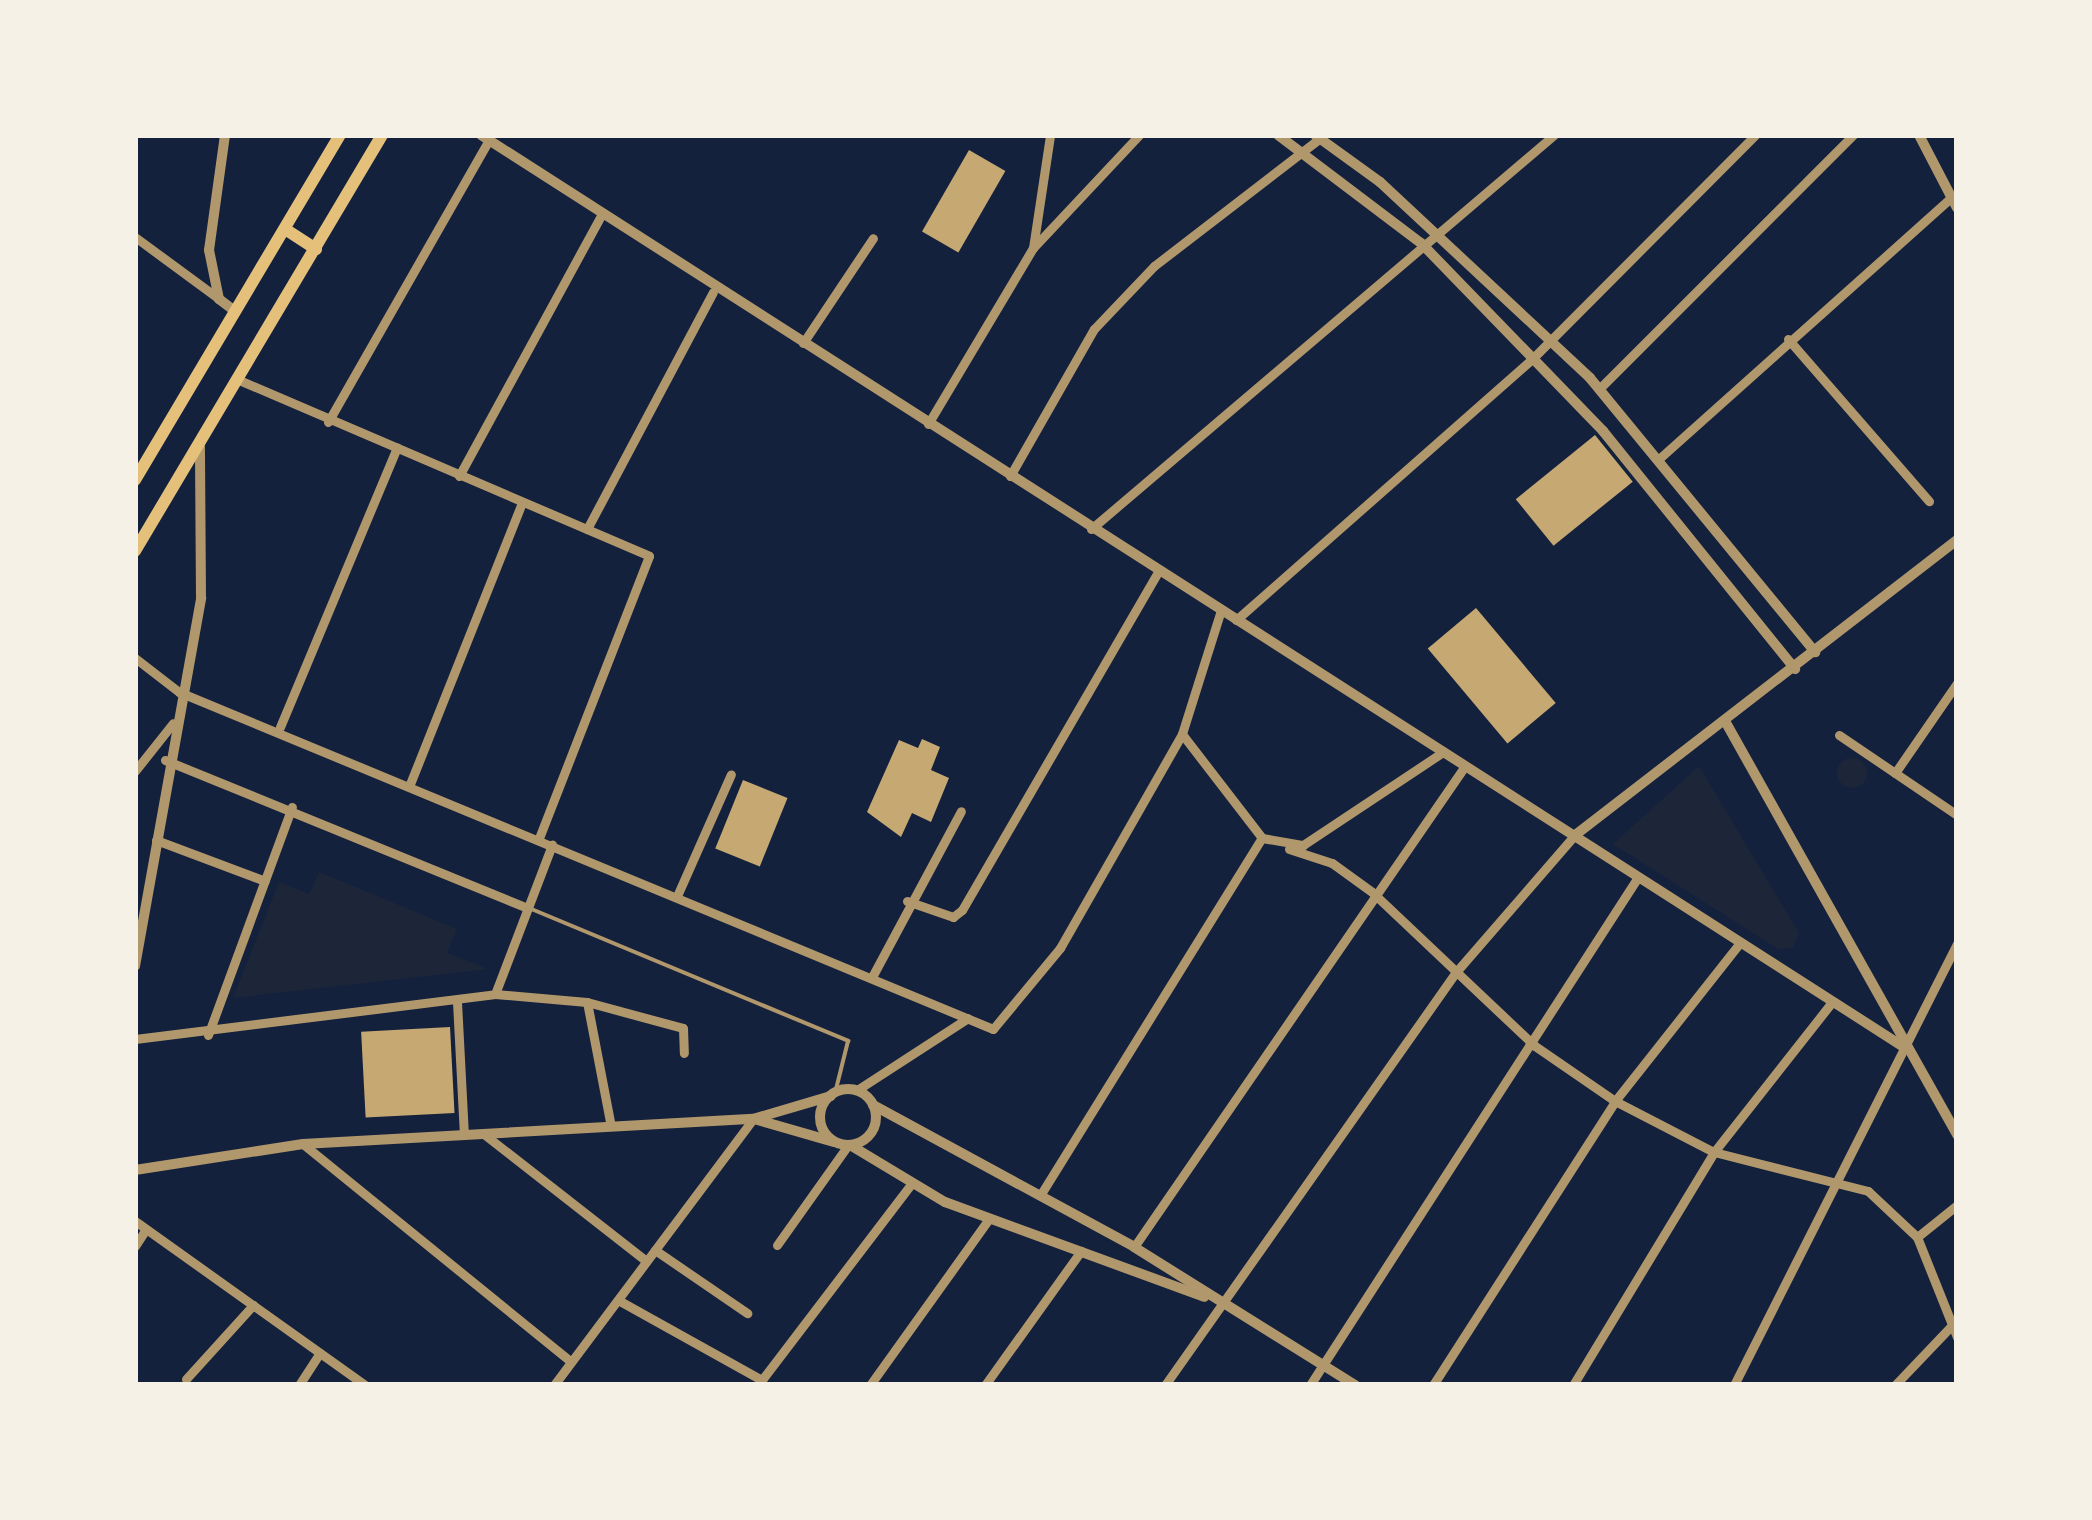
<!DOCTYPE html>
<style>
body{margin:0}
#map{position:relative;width:2092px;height:1520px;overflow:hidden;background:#14213d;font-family:Barlow,sans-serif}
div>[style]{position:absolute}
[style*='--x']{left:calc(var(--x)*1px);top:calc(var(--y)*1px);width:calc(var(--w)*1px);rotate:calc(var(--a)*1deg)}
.green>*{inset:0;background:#1d2539}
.round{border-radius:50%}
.building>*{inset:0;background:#c6a872;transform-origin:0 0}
.service>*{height:4px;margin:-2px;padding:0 2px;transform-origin:2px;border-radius:2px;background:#b1986c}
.minor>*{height:9px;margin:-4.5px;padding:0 4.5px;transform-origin:4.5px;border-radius:4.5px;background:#b1986c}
.tertiary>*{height:10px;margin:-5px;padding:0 5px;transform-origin:5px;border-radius:5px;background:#b1986c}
.tertiary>.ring{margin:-5px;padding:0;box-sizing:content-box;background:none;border:10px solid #b1986c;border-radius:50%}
.secondary>*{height:12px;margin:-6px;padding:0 6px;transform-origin:6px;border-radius:6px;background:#e5c07b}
span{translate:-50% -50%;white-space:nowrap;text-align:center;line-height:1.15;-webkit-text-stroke:8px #f6f1e7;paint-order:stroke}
.frame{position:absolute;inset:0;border:138px solid #f6f1e7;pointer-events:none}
</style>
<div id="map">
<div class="green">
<i class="round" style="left:1837px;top:758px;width:30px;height:30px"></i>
<i style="clip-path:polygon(1699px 766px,1799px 933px,1793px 948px,1778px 949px,1613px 844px)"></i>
<i style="clip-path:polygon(319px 872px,457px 929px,447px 953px,488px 969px,233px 998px,279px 882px,309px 894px)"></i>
</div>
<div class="building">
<i style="left:969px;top:150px;width:42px;height:94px;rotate:30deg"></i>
<i style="left:1595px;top:435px;width:60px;height:102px;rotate:51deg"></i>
<i style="left:1476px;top:608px;width:124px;height:63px;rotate:50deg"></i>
<i style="clip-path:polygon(922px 739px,940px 747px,931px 770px,949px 778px,931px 822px,912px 813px,901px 837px,867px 812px,899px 740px,918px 748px)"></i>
<i style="left:743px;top:780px;width:48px;height:74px;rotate:22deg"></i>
<i style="left:450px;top:1027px;width:86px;height:89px;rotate:87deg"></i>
</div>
<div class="service">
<i style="--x:529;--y:908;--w:346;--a:22.6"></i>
<i style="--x:848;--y:1041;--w:54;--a:104"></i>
</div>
<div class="minor">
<i style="--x:135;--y:237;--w:104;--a:36.4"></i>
<i style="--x:1033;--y:248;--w:114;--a:-81.4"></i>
<i style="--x:1788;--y:339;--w:215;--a:49"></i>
<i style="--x:803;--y:343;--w:126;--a:-56.3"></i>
<i style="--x:239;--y:380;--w:446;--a:23.2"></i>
<i style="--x:649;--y:556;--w:305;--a:111.3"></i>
<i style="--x:1599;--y:389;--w:359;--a:-45"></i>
<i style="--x:328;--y:422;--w:325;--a:-60.3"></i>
<i style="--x:928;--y:424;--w:205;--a:-59.2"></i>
<i style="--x:1033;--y:248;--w:155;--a:-46.8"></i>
<i style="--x:1661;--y:457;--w:389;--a:-41.8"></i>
<i style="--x:459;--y:476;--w:296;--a:-61.4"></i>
<i style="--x:1010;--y:476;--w:169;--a:-60.3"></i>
<i style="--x:1094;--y:329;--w:87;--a:-46.4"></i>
<i style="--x:1154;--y:266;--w:210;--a:-37.6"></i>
<i style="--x:587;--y:529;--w:268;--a:-62"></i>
<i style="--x:1091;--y:529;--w:608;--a:-40.4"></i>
<i style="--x:1221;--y:610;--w:130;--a:107.5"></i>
<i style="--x:1182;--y:734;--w:131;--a:52.4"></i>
<i style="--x:1262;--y:838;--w:42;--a:9.7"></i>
<i style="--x:1303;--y:845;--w:168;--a:-33.6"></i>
<i style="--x:1236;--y:620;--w:395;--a:-41.4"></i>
<i style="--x:1532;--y:359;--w:316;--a:-45.1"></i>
<i style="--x:135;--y:658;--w:56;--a:37.7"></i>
<i style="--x:179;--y:692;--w:881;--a:22.49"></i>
<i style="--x:993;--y:1029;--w:105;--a:-50.4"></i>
<i style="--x:1060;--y:948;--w:246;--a:-60.3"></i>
<i style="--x:280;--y:727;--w:303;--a:-67.3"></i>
<i style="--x:1839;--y:735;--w:143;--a:34.1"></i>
<i style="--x:165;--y:760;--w:392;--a:22.2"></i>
<i style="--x:135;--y:771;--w:61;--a:-51.6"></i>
<i style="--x:1895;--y:773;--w:109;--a:-55.4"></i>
<i style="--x:410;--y:784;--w:303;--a:-68.3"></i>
<i style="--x:156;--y:840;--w:116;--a:20.6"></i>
<i style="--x:1289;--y:849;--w:45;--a:18"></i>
<i style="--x:1332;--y:863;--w:49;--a:35.9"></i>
<i style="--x:1372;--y:892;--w:224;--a:43.4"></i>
<i style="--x:1535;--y:1046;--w:97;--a:34.5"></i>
<i style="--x:1615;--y:1101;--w:111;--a:27.3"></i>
<i style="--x:1714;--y:1152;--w:159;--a:14.2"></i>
<i style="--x:1868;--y:1191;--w:67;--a:43.2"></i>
<i style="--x:677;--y:896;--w:133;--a:-66.1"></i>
<i style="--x:907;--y:901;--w:49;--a:19.2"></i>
<i style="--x:953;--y:917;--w:11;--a:-38"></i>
<i style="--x:962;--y:910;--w:389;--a:-59.9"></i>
<i style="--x:872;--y:977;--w:188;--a:-61.8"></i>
<i style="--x:495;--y:994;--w:160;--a:-69.1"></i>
<i style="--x:457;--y:1002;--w:133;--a:87"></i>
<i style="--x:587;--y:1002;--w:122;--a:79.1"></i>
<i style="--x:208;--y:1035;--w:243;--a:-69.8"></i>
<i style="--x:135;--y:1039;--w:363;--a:-7.1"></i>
<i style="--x:495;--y:994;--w:92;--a:5"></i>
<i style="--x:587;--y:1002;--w:99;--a:15.2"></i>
<i style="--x:683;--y:1028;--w:25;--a:88"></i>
<i style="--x:857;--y:1090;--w:132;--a:-33"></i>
<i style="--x:485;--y:1135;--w:204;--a:38"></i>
<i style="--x:303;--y:1144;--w:345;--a:39.1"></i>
<i style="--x:1041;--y:1194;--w:419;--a:-58.2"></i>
<i style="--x:1957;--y:1205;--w:51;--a:141.3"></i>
<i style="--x:1917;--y:1237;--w:108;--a:68.2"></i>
<i style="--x:135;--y:1221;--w:282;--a:35.5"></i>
<i style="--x:777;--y:1245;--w:123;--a:-54.6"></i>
<i style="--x:135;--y:1246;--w:20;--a:-57"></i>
<i style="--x:1134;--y:1247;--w:584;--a:-55.47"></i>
<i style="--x:655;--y:1250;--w:112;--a:34.4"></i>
<i style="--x:618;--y:1300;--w:165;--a:29.1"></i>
<i style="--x:186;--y:1379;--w:100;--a:-47.8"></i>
<i style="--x:299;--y:1385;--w:38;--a:-57"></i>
<i style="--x:554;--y:1385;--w:332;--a:-53.2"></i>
<i style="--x:758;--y:1385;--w:254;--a:-52.7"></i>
<i style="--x:870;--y:1385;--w:203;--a:-54.4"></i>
<i style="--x:985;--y:1385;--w:165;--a:-54.4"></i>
<i style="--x:1165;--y:1385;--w:505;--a:-54.83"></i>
<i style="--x:1456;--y:972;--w:180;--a:-49.1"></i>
<i style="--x:1310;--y:1385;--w:605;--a:-57.15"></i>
<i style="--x:1433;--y:1385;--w:337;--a:-57.3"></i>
<i style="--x:1615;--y:1101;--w:201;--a:-51.7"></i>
<i style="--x:1573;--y:1385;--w:272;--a:-58.8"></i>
<i style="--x:1714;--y:1152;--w:191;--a:-51.8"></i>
<i style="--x:1734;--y:1385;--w:495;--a:-63.2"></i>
<i style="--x:1895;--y:1385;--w:90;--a:-46.4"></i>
</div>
<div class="tertiary">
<i style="--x:225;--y:135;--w:116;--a:97.9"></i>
<i style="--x:209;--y:250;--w:50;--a:78.5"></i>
<i style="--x:219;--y:299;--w:21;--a:37"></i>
<i style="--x:481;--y:135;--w:1688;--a:32.66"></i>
<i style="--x:1278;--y:135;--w:179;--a:37.1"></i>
<i style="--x:1421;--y:243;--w:262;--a:45.9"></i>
<i style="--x:1603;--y:431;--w:306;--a:51.1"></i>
<i style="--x:1315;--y:135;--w:80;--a:35.9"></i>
<i style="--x:1380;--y:182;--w:287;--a:43"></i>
<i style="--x:1590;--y:378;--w:355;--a:50.6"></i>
<i style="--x:1919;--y:135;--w:82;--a:62.5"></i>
<i style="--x:1725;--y:721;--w:475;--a:60.7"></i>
<i style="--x:1574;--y:836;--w:484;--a:-37.7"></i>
<i style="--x:135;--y:966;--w:374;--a:-79.8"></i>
<i style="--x:201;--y:598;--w:151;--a:-90.4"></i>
<i class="ring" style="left:820px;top:1089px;width:46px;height:46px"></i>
<i style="--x:873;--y:1105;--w:297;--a:28.5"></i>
<i style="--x:1134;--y:1247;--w:261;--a:32"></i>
<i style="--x:754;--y:1119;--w:83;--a:16"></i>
<i style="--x:850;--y:1145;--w:111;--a:31"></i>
<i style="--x:945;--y:1202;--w:276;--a:20.1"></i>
<i style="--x:135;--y:1170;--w:170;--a:-8.8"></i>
<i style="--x:303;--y:1144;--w:451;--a:-3.2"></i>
<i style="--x:753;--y:1119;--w:81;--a:-16.4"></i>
</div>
<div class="secondary">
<i style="--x:285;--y:229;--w:37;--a:33"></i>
<i style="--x:135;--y:480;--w:401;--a:-59.3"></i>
<i style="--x:135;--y:551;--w:484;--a:-59.3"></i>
</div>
<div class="frame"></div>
</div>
